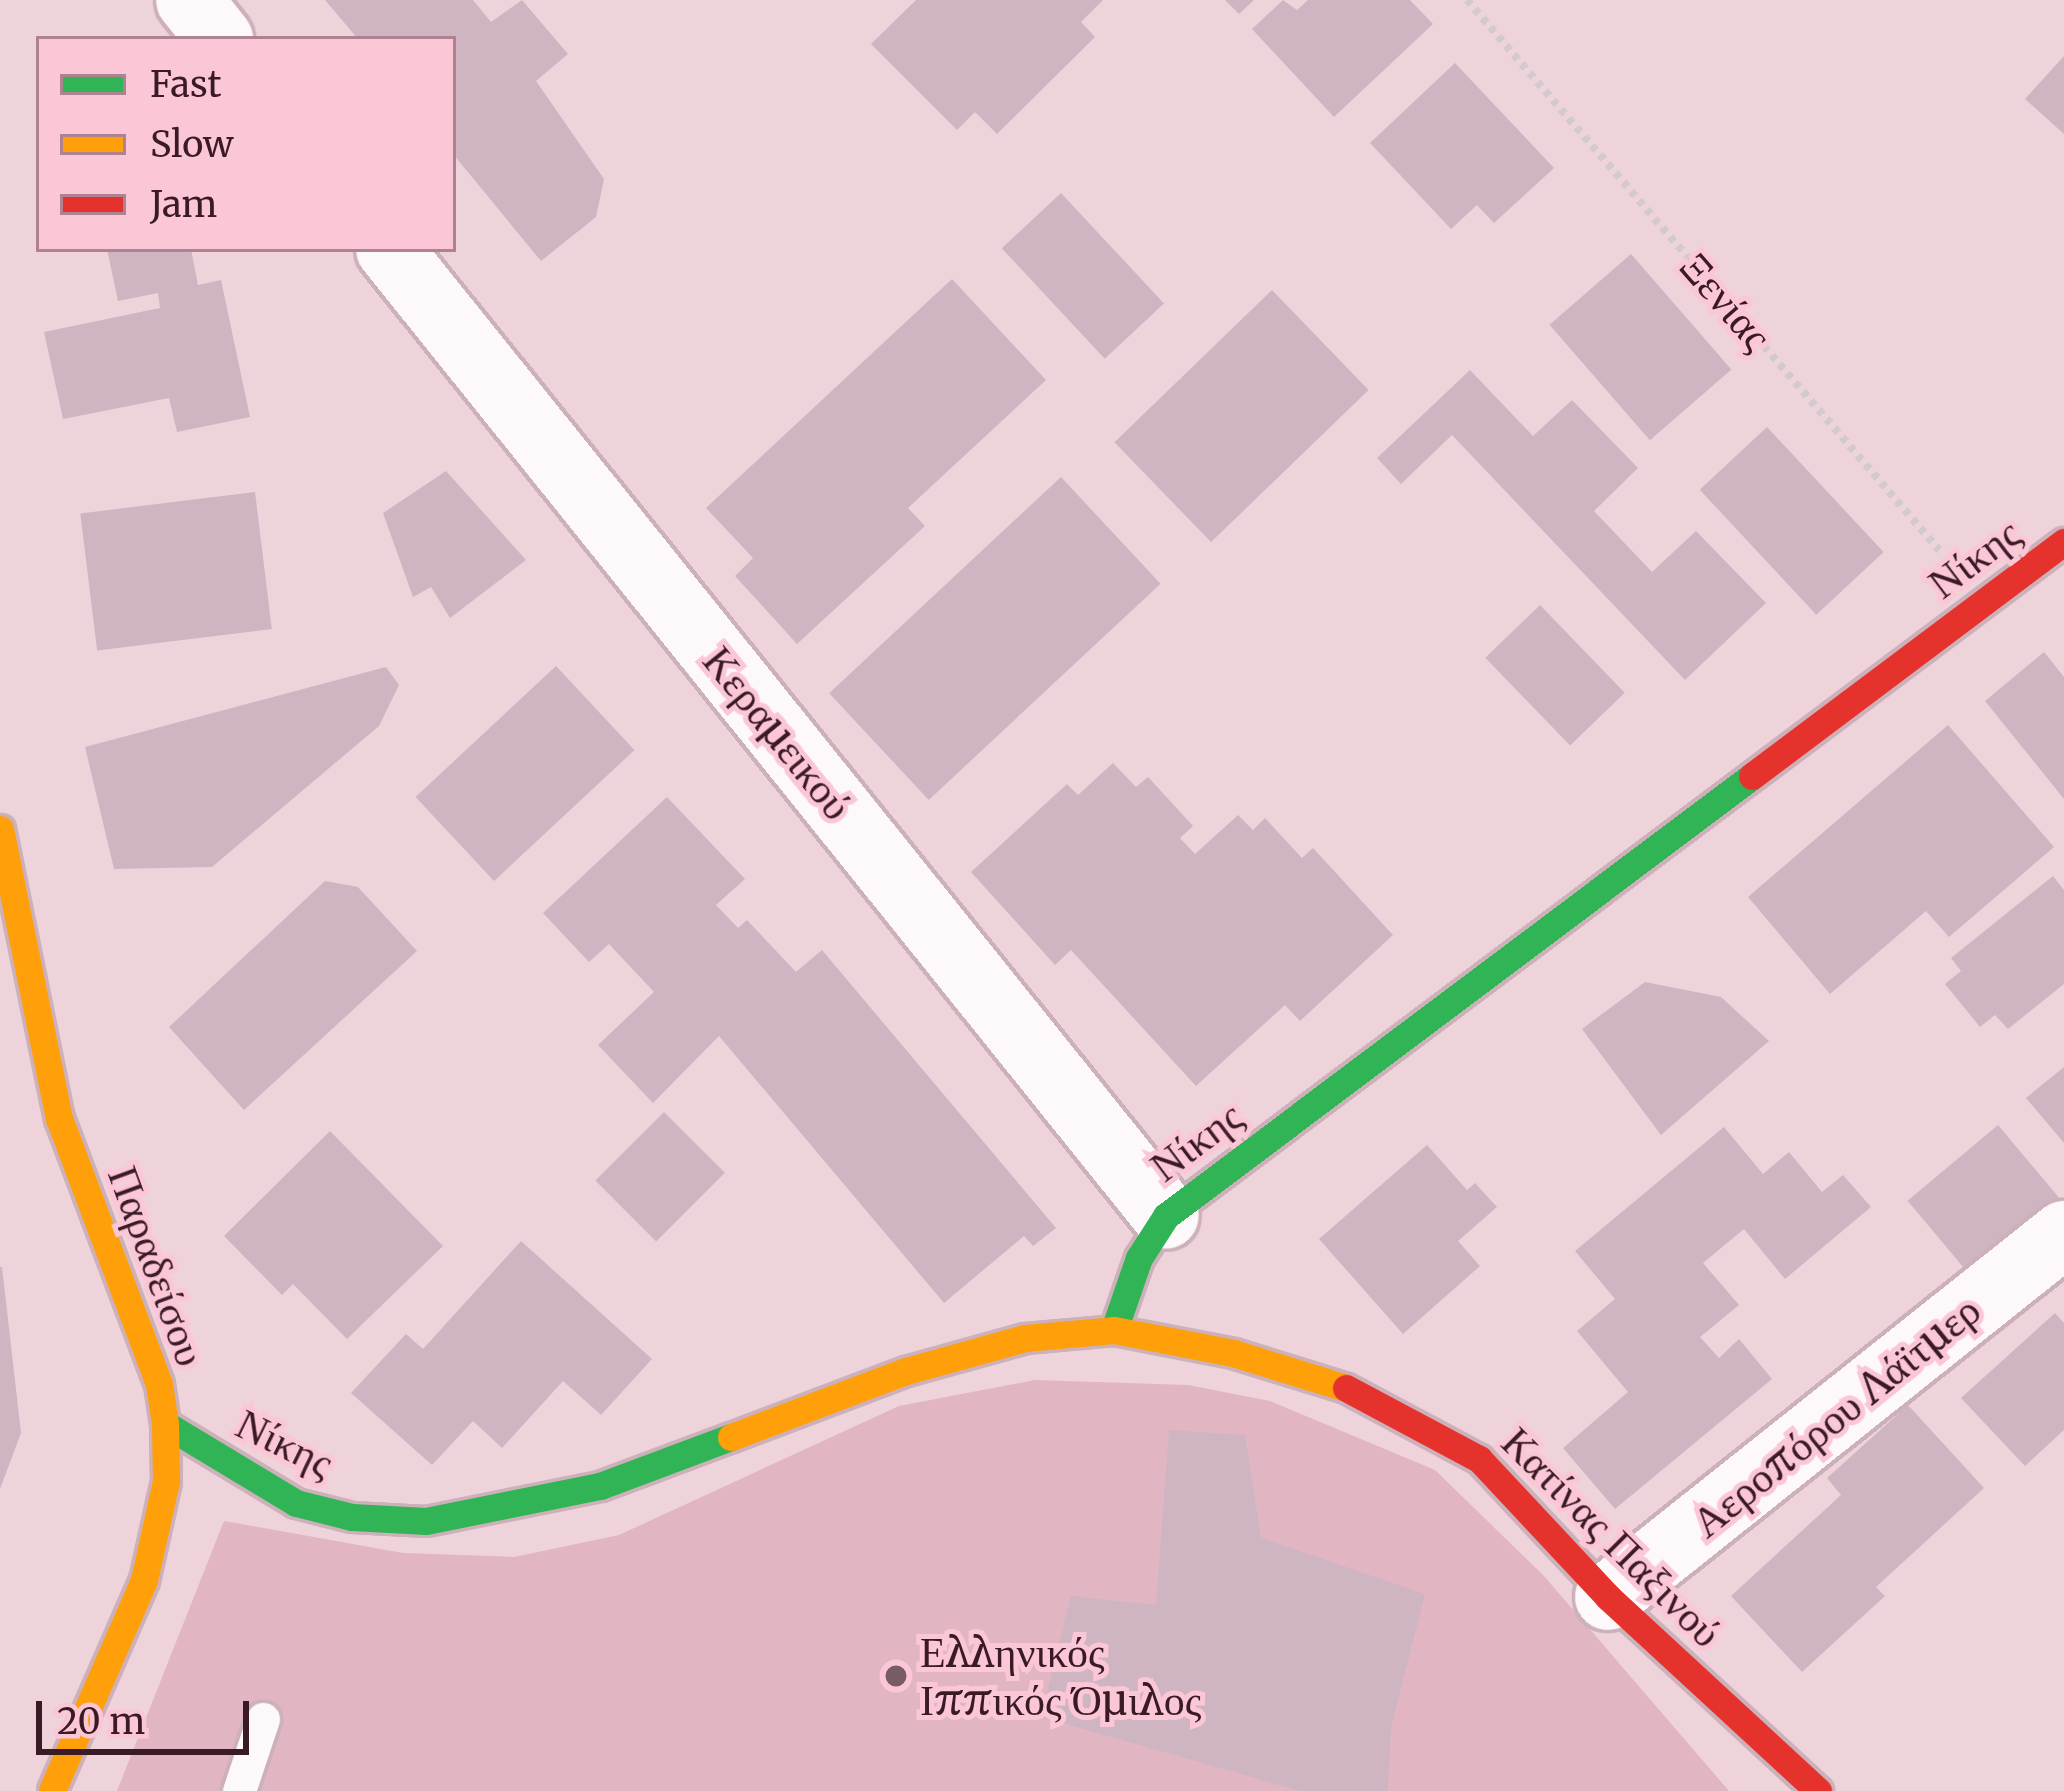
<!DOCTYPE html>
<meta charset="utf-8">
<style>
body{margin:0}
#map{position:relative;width:2064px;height:1791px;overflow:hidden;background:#efd3db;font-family:Merriweather,serif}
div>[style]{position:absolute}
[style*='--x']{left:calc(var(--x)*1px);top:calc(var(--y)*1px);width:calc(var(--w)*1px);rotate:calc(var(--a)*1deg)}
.green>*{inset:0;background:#e1b5c2}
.building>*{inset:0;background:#cfb5c2;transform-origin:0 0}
.path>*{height:8px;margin-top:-4px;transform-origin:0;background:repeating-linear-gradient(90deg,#d3cacd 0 6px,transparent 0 12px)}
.roads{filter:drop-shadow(3px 0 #cdb1ba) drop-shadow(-3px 0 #cdb1ba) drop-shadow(0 3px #cdb1ba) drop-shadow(0 -3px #cdb1ba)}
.lane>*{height:33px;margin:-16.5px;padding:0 16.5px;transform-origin:16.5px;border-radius:16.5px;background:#fdf8fa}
.street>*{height:66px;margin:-33px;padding:0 33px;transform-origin:33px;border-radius:33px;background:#fdf8fa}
.fast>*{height:27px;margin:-13.5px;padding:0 13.5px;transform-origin:13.5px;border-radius:13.5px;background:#30b455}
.slow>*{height:27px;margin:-13.5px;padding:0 13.5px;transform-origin:13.5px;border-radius:13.5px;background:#ff9f0a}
.jam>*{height:27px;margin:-13.5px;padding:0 13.5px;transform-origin:13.5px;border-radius:13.5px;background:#e5322d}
.dots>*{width:33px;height:33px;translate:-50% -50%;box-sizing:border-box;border:6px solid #fbc7d7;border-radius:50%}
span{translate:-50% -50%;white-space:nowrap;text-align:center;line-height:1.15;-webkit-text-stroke:10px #fbc7d7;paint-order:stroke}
.street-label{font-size:42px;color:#3a1a25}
.poi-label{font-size:42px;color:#3a1a25}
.left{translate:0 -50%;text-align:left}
.legend{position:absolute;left:36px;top:36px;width:420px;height:216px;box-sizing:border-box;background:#fbc7d7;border:3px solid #ae8290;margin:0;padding:15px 21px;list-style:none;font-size:36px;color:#3a1a25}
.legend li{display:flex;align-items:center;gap:24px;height:60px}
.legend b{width:60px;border:3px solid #ae8290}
.scale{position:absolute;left:36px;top:1701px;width:213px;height:54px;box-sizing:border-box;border:6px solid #3a1a25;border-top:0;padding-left:15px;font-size:36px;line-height:42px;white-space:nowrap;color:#3a1a25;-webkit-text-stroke:9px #fbc7d7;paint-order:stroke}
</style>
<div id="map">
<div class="green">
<i style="clip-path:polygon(1035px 1380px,1188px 1385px,1270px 1401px,1435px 1470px,1544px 1576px,1729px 1791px,117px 1791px,224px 1521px,403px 1553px,514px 1557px,619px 1535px,899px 1406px)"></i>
</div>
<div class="building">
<i style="clip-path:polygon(325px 0,473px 0,491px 22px,522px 0,568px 54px,536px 81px,604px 179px,596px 217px,541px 261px,453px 154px,453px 39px,358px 39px)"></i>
<i style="clip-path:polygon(916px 0,1103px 0,1081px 22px,1095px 37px,997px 134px,975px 112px,957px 130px,871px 44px)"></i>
<i style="clip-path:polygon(1225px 0,1254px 0,1239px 14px)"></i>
<i style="clip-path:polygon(1283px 0,1297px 10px,1308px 0,1410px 0,1433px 24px,1334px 117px,1252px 29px)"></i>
<i style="clip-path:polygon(2064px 56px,2064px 134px,2025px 99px)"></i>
<i style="clip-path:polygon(1455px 63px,1554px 168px,1494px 223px,1477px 205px,1451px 229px,1370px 143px)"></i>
<i style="left:1061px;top:193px;width:151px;height:81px;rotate:47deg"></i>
<i style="clip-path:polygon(107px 249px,191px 249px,198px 285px,221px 280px,250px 417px,177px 432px,169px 398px,63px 419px,44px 332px,160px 308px,158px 293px,118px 301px)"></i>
<i style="left:1631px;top:254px;width:153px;height:108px;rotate:49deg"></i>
<i style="clip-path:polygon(952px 279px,1046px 380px,908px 508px,925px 526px,797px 644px,735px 576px,753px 558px,706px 508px)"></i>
<i style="left:1272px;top:290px;width:139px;height:219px;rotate:46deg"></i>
<i style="clip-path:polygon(1470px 370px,1533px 436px,1572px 400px,1638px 468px,1594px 511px,1652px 572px,1696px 531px,1766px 603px,1685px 680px,1452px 435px,1401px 484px,1377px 458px)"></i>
<i style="left:1767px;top:427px;width:171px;height:92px;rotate:47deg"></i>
<i style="clip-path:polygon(446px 471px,526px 560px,450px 618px,431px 587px,413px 597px,383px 513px)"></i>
<i style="left:1061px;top:477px;width:146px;height:317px;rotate:47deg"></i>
<i style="left:255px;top:492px;width:138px;height:176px;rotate:83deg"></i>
<i style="left:1540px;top:605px;width:122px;height:76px;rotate:46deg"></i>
<i style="clip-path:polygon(2044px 652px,2064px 677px,2064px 799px,1985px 701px)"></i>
<i style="left:556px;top:666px;width:115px;height:192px;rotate:47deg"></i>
<i style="clip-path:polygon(386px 667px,399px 685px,379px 726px,212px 867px,114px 869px,85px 747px)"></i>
<i style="clip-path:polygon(1948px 725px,2054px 847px,1949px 937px,1926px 911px,1830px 994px,1748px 897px)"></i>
<i style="clip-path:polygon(1113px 763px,1136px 787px,1148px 777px,1193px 826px,1180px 838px,1195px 854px,1238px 815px,1253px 830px,1265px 818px,1302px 858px,1313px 848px,1393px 935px,1300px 1021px,1285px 1005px,1196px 1086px,1071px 950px,1055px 965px,971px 872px,1067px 784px,1078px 795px)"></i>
<i style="clip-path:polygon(667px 797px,745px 879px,716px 905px,738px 928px,747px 920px,796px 972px,822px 950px,1056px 1228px,1033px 1246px,1024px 1236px,944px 1303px,719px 1036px,653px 1103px,598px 1045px,654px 992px,609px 944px,589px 962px,543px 913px)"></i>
<i style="clip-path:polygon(2053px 876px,2064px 890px,2064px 984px,2008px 1029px,1995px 1015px,1980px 1027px,1945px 984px,1961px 971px,1951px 958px)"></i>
<i style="clip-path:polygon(325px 881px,358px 887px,417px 951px,244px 1110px,169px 1027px)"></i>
<i style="clip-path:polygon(1645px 982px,1721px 997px,1769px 1041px,1661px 1135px,1582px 1029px)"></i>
<i style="clip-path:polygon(2064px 1067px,2064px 1143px,2026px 1098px)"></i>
<i style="left:664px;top:1112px;width:86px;height:97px;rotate:45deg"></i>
<i style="left:1998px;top:1125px;width:99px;height:118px;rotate:50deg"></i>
<i style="clip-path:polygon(1724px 1127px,1763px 1174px,1789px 1152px,1822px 1192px,1843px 1175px,1871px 1207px,1785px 1279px,1744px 1229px,1703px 1263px,1739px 1305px,1700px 1337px,1719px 1358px,1739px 1339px,1772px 1379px,1615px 1509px,1563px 1448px,1628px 1392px,1577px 1331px,1615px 1299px,1575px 1251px)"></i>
<i style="clip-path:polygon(330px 1131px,443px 1246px,347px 1339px,293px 1284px,282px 1295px,224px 1236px)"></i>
<i style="clip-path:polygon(1427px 1145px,1467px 1190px,1475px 1183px,1497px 1207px,1458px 1241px,1480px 1266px,1403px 1334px,1319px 1239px)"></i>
<i style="clip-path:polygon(521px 1241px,652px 1359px,601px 1415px,563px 1381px,502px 1448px,473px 1421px,432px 1465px,351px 1393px,406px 1334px,423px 1349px)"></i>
<i style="clip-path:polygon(2px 1267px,21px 1433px,0 1489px,0 1267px)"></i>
<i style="clip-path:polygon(2055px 1313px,2064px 1323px,2064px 1430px,2025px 1466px,1961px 1398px)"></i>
<i style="clip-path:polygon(1908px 1405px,1984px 1488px,1876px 1587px,1885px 1596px,1802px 1672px,1731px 1596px,1841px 1495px,1827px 1478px)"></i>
<i style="clip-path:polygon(1169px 1430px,1245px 1435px,1261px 1538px,1425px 1594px,1391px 1728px,1388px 1791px,1301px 1791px,1041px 1717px,1071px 1596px,1156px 1605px)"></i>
</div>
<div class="path">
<i style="--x:1467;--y:0;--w:725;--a:49.36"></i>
</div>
<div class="roads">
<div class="lane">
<i style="--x:239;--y:1791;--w:76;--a:-71.6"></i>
</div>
<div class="street">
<i style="--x:189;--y:0;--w:50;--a:51.5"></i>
<i style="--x:389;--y:249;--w:1240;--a:51.22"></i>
<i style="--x:1608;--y:1597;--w:583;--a:-38.52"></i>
</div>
<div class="fast">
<i style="--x:1114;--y:1330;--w:76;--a:-70.9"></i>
<i style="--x:1139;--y:1258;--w:50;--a:-57.3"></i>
<i style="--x:1166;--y:1216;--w:733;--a:-36.9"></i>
<i style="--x:165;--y:1424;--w:153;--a:31.1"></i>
<i style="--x:296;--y:1503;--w:58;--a:14"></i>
<i style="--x:352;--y:1517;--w:74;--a:3.1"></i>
<i style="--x:426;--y:1521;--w:177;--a:-11.4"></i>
<i style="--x:600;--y:1486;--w:140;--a:-20.5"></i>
</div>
<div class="slow">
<i style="--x:0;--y:829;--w:295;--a:78.5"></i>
<i style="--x:59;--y:1118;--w:284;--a:69.4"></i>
<i style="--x:159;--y:1384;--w:40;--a:81.5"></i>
<i style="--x:165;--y:1424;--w:57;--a:89"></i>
<i style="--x:166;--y:1481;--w:101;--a:102.5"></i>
<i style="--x:144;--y:1580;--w:230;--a:113.6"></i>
<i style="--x:731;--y:1437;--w:187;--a:-20.7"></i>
<i style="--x:906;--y:1371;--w:123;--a:-15.5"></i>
<i style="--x:1025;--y:1338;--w:89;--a:-5.1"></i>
<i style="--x:1114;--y:1330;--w:121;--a:10.9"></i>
<i style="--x:1233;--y:1353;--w:118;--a:17.2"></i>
</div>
<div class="jam">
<i style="--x:1752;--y:776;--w:390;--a:-36.9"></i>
<i style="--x:1346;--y:1388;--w:151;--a:28.1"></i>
<i style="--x:1479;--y:1459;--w:189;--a:46.9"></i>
<i style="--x:1608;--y:1597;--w:286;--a:42.7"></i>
</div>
</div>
<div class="dots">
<i style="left:896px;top:1676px;background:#795b65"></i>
</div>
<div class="street-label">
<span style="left:1726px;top:301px;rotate:49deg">Ξενίας</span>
<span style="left:1974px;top:558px;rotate:-37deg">Νίκης</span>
<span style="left:778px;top:733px;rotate:51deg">Κεραμεικού</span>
<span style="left:1196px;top:1141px;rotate:-37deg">Νίκης</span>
<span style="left:157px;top:1266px;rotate:70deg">Παραδείσου</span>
<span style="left:1836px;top:1416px;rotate:-39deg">Αεροπόρου Λάϊτμερ</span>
<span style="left:285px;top:1443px;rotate:26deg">Νίκης</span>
<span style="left:1612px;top:1537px;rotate:45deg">Κατίνας Παξινού</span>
</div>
<div class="poi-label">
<span class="left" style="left:920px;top:1676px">Ελληνικός<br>Ιππικός Όμιλος</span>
</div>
<ul class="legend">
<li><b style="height:15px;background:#30b455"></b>Fast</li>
<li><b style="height:15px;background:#ff9f0a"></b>Slow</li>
<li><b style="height:15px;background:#e5322d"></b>Jam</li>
</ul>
<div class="scale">20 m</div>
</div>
